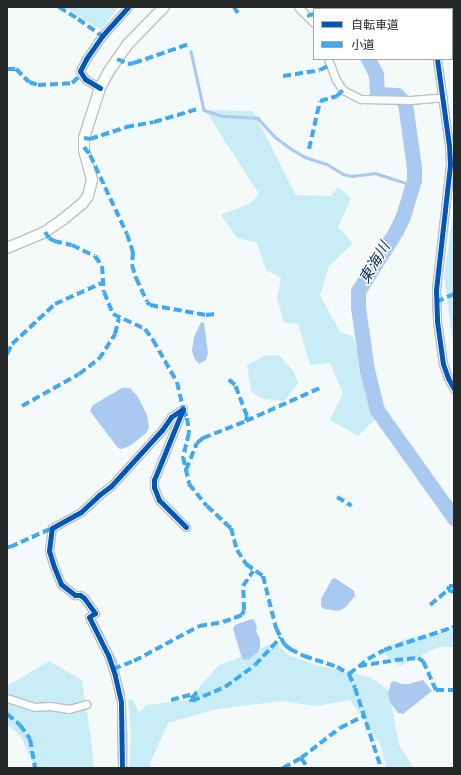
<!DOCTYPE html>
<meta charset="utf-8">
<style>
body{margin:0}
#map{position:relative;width:461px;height:775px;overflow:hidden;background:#f4f9fa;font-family:"Times New Roman","Noto Sans JP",serif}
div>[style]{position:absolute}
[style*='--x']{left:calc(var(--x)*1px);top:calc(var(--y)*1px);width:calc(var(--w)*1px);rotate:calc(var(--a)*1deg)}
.green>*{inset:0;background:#c8edf6}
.water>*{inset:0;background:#aac9f0}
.stream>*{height:2.5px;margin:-1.25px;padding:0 1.25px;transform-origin:1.25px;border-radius:1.25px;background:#aac9f0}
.river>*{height:15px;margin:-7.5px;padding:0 7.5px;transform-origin:7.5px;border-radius:7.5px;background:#aac9f0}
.roads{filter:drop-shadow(1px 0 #bcc0c1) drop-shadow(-1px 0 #bcc0c1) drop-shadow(0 1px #bcc0c1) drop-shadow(0 -1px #bcc0c1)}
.street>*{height:7px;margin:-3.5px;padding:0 3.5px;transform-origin:3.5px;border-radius:3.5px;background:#fdfefe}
.secondary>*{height:10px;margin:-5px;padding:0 5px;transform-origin:5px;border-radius:5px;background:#fdfefe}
.quiet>*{height:4px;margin-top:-2px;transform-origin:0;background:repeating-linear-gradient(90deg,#3fa9f5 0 8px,transparent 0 12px)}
.cycleway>*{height:5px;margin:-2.5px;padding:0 2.5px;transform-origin:2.5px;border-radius:2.5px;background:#0057b8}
span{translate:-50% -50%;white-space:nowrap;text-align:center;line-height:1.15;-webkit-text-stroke:3px #fff;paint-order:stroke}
.water-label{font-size:15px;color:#012b5b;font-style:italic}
.frame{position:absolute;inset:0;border:8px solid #242728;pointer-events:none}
.legend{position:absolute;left:313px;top:8px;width:140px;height:52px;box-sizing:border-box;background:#fff;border:1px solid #a7a9a9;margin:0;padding:5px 7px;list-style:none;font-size:12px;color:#242728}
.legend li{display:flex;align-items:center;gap:8px;height:20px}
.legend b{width:20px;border:1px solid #a7a9a9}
</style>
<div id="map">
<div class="green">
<i style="clip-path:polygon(65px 7px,113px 7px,117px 9px,101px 30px)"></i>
<i style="clip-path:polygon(205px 110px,253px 111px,296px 195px,331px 196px,338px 187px,351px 198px,338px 227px,353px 243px,329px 266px,320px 295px,340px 332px,353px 336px,365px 380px,375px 419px,358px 436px,330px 420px,343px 393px,330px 363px,310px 365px,298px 324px,284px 323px,277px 298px,281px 278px,266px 270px,257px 243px,237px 238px,221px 215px,249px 204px,259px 194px)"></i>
<i style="clip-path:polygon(454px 208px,454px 350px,444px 277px)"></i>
<i style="clip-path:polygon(266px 355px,279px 355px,294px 372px,298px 383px,284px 401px,263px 399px,251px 391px,247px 365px)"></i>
<i style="clip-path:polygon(454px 623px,454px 647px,439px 647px,400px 666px,383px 653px,389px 646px,409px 638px,446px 632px)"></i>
<i style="clip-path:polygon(276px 642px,288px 655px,316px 665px,370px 677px,389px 691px,399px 745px,414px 768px,387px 768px,380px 744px,350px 700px,316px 706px,281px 701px,217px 709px,168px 723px,150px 763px,151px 768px,129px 768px,131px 735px,128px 700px,133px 699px,139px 712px,147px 705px,188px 700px,218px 666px)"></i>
<i style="clip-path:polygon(49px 661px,82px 680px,92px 746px,94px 768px,35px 768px,21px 737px,7px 724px,7px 686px)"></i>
</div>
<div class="water">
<i style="clip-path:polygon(201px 322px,204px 323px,208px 353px,206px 360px,199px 364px,194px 358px,192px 350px,194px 337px)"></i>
<i style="clip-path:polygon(122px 388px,130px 388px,138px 397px,147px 415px,149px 428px,146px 433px,130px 446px,121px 449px,118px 448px,90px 411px,93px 405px)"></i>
<i style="clip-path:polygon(335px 578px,354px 591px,355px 596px,345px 608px,338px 611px,324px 609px,321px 606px,321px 599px,332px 579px)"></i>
<i style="clip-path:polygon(251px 619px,254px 620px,257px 627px,256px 631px,260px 639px,260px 647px,258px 652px,249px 659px,244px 660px,242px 658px,233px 629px,235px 625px)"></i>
<i style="clip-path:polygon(423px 680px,432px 691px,403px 714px,398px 713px,390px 702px,388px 694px,391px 683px,394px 681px,402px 684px,409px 684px)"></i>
</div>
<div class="stream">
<i style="--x:191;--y:51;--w:60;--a:77.6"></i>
<i style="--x:204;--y:110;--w:20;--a:18"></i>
<i style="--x:223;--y:116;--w:35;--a:3"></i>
<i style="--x:258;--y:118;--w:24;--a:48"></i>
<i style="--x:274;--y:136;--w:20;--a:37"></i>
<i style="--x:290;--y:148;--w:17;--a:31"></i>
<i style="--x:305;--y:157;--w:23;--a:18"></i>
<i style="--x:327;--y:164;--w:19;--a:32"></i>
<i style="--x:343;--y:174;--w:9;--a:13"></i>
<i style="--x:352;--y:176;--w:23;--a:-7"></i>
<i style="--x:375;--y:173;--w:39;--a:18"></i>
<i style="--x:94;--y:618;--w:47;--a:63.4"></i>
<i style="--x:115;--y:660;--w:32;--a:76"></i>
<i style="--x:123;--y:691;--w:44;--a:86.1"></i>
<i style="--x:126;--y:735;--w:33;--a:90"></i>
</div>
<div class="river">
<i style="--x:381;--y:9;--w:2;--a:-63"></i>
<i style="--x:368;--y:59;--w:17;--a:62"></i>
<i style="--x:376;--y:74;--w:20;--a:87"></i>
<i style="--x:377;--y:94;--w:20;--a:3"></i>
<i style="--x:397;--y:95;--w:11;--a:45"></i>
<i style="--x:405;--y:103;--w:66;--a:82.1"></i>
<i style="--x:414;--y:168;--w:12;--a:90"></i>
<i style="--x:414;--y:180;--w:38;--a:107"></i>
<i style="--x:403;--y:216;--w:17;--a:115"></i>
<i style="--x:396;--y:231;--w:71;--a:122.3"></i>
<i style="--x:358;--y:291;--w:16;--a:90"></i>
<i style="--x:358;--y:307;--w:64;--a:81.9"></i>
<i style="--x:367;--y:370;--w:41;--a:76"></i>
<i style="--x:377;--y:410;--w:133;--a:54.5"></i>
</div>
<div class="roads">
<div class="street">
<i style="--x:298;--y:7;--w:23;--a:45"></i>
<i style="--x:442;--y:9;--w:2;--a:-90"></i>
<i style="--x:328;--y:59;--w:22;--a:69"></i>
<i style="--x:336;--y:80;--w:12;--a:55"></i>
<i style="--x:343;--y:90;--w:20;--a:27"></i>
<i style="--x:361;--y:99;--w:50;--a:1.1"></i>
<i style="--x:411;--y:100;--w:32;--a:-5"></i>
<i style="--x:437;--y:59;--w:87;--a:82.1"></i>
<i style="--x:449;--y:145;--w:20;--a:87"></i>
<i style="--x:450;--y:165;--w:126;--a:96.4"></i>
<i style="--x:436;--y:290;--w:31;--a:88"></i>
<i style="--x:437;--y:321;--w:43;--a:82.1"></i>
<i style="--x:443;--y:364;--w:15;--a:70"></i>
<i style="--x:448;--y:378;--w:13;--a:61"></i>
<i style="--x:100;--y:88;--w:17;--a:-149"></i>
<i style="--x:85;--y:79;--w:9;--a:-122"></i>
<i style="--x:80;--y:71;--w:13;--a:-63"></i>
<i style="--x:86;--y:59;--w:28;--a:-55"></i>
<i style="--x:102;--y:36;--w:39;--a:-48"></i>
<i style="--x:7;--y:698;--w:29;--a:18"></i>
<i style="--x:35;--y:707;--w:15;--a:-4"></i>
<i style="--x:50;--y:706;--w:19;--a:9"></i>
<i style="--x:69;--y:709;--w:18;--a:-16"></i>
<i style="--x:122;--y:768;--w:66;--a:-90.9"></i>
<i style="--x:121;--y:702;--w:28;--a:-103"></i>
<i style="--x:115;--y:675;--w:21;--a:-109"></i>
<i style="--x:108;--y:655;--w:42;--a:-116.6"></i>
<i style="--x:89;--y:617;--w:7;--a:-34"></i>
<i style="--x:95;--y:613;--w:19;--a:-126"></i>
<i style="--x:84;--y:598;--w:5;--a:-143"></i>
<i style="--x:80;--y:595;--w:5;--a:180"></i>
<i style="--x:75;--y:595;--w:18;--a:-142"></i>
<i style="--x:61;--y:584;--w:18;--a:-112"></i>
<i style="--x:54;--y:567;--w:17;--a:-107"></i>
<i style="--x:49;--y:551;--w:23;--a:-83"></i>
<i style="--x:52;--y:528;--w:33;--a:-29"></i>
<i style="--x:81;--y:512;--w:25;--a:-43"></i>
<i style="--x:99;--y:495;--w:15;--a:-37"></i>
<i style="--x:111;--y:486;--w:76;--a:-47.7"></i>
<i style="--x:162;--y:430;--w:16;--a:-55"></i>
<i style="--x:171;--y:417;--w:14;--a:-34"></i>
<i style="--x:183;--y:409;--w:77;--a:112.2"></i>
<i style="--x:154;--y:480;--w:7;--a:90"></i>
<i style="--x:154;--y:487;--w:14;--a:69"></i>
<i style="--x:159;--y:500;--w:38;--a:45"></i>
</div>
<div class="secondary">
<i style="--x:7;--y:248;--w:41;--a:-22.8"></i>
<i style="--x:45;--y:232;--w:21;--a:-35"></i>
<i style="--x:62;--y:220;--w:26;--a:-39"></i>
<i style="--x:82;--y:204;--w:10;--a:-53"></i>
<i style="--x:88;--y:196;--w:16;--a:-76"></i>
<i style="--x:92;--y:180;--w:31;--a:-105"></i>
<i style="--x:84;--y:150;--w:12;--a:-90"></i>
<i style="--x:84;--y:138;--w:52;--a:-72.3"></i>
<i style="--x:100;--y:88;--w:19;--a:-62"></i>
<i style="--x:109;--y:71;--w:33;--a:-55"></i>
<i style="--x:128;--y:44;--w:52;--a:-45.8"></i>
</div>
</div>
<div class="quiet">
<i style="--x:59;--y:7;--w:22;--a:32"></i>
<i style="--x:78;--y:19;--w:29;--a:35"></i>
<i style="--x:234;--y:7;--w:7;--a:56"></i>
<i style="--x:307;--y:16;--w:7;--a:-16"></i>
<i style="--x:117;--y:59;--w:12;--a:24"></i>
<i style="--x:128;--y:64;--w:6;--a:-9"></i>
<i style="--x:134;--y:63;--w:58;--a:-19.1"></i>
<i style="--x:7;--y:69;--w:9;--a:0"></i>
<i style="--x:16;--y:69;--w:18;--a:45"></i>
<i style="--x:29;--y:82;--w:9;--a:18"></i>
<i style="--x:38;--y:85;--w:34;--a:-3"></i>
<i style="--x:72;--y:83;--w:13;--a:-42"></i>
<i style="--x:283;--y:76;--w:37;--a:-9"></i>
<i style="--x:320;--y:70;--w:11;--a:-27"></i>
<i style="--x:84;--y:138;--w:6;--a:9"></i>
<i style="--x:90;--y:139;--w:38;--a:-18"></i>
<i style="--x:126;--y:127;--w:28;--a:-10"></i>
<i style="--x:154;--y:122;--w:46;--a:-16.5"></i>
<i style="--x:84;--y:147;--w:10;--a:53"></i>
<i style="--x:90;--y:155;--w:87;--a:64.9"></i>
<i style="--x:127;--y:234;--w:19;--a:72"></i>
<i style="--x:133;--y:252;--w:13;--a:94"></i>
<i style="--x:132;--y:265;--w:14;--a:73"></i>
<i style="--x:136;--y:278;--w:26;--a:65"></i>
<i style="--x:147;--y:302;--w:4;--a:45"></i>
<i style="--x:150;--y:305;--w:57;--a:10.1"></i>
<i style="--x:206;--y:315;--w:10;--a:-6"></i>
<i style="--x:309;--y:149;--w:49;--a:-77.1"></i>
<i style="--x:320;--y:101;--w:18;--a:-16"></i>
<i style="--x:337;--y:96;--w:8;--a:-45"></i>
<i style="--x:45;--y:232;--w:7;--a:56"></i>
<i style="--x:49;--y:238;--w:6;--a:31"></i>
<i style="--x:54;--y:241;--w:18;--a:13"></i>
<i style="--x:72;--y:245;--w:25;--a:26"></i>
<i style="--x:95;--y:256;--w:12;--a:55"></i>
<i style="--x:102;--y:266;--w:26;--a:86"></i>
<i style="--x:104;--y:292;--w:24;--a:68"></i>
<i style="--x:113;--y:314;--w:35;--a:25"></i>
<i style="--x:145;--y:329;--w:14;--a:54"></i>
<i style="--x:153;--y:340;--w:48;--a:60.3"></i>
<i style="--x:177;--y:382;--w:28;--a:77"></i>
<i style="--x:183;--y:409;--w:10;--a:66"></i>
<i style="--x:187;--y:418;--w:15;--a:82"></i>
<i style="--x:189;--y:433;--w:25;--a:104"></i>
<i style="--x:183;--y:457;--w:28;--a:77"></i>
<i style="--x:189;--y:484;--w:28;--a:51"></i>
<i style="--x:207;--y:506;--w:33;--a:43"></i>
<i style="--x:231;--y:528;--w:23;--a:75"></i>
<i style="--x:237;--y:550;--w:17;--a:57"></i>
<i style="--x:246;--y:564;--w:21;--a:35"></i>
<i style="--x:263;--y:576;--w:54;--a:76"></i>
<i style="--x:276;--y:628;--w:18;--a:63"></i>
<i style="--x:284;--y:644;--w:8;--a:40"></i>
<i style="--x:290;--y:649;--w:16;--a:27"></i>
<i style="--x:304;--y:656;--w:35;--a:18"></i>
<i style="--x:337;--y:667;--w:14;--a:30"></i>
<i style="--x:349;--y:674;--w:15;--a:67"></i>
<i style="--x:355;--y:688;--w:84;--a:72"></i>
<i style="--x:436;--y:302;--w:20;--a:-24"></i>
<i style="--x:7;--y:354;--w:11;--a:-63"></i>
<i style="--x:12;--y:344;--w:59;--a:-42.9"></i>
<i style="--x:55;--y:304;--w:51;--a:-24.1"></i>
<i style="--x:22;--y:406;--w:65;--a:-29.3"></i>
<i style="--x:79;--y:374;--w:25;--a:-37"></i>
<i style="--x:99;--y:359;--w:30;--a:-57"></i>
<i style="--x:115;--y:334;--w:16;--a:-76"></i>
<i style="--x:246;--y:421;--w:83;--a:-24.1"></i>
<i style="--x:186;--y:470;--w:29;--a:-68"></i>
<i style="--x:197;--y:443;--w:8;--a:-40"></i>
<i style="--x:203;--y:438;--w:46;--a:-21.6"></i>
<i style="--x:246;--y:421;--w:5;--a:-79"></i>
<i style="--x:247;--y:416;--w:33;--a:-111"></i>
<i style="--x:235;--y:385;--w:9;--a:-139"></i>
<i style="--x:337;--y:497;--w:17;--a:31"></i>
<i style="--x:7;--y:547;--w:3;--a:0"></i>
<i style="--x:10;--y:547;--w:46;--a:-24.3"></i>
<i style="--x:454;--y:586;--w:5;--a:180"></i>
<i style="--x:449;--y:586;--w:4;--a:104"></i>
<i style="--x:448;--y:590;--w:6;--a:18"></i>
<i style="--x:430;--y:605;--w:23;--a:-40"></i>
<i style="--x:359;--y:666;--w:36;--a:-9"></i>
<i style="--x:395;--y:660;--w:23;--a:-5"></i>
<i style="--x:418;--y:658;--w:6;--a:31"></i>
<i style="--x:423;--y:661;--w:32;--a:66"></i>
<i style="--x:436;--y:690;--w:18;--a:0"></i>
<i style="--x:113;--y:669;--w:22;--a:-21"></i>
<i style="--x:134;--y:661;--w:74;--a:-28.3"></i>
<i style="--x:199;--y:626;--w:24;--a:-9"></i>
<i style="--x:223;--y:622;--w:20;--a:-20"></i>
<i style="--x:242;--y:615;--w:5;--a:-68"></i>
<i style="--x:244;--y:610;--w:24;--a:-92"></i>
<i style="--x:243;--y:586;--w:18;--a:-56"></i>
<i style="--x:349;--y:674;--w:24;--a:-38"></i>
<i style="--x:368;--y:659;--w:18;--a:-29"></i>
<i style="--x:384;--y:650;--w:74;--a:-18.2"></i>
<i style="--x:171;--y:700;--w:27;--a:-15"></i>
<i style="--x:197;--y:693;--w:9;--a:139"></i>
<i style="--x:190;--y:699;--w:3;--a:45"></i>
<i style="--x:192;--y:701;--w:36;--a:-23"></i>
<i style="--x:225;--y:687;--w:37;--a:-36"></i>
<i style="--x:255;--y:665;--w:38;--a:-47"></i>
<i style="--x:7;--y:714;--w:17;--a:40"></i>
<i style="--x:20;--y:725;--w:17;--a:54"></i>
<i style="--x:30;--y:739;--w:29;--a:80"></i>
<i style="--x:301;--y:758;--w:12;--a:55"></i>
<i style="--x:283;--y:768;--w:21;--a:-29"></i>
<i style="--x:301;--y:758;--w:49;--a:-37.6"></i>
<i style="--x:340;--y:728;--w:27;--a:-27"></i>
</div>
<div class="cycleway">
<i style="--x:437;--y:59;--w:87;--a:82.1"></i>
<i style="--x:449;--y:145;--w:20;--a:87"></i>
<i style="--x:450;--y:165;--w:126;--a:96.4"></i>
<i style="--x:436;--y:290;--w:31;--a:88"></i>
<i style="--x:437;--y:321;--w:43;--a:82.1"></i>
<i style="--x:443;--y:364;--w:15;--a:70"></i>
<i style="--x:448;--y:378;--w:13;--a:61"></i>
<i style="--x:100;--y:88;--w:17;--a:-149"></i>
<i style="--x:85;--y:79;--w:9;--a:-122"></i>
<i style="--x:80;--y:71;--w:13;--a:-63"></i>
<i style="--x:86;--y:59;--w:28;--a:-55"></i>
<i style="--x:102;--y:36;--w:39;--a:-48"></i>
<i style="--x:122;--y:768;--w:66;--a:-90.9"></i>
<i style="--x:121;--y:702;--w:28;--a:-103"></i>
<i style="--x:115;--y:675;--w:21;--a:-109"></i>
<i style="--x:108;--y:655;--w:42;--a:-116.6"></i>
<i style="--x:89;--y:617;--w:7;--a:-34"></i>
<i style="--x:95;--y:613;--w:19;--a:-126"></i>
<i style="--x:84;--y:598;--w:5;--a:-143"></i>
<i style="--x:80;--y:595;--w:5;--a:180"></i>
<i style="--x:75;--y:595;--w:18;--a:-142"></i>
<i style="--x:61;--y:584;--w:18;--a:-112"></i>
<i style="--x:54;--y:567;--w:17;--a:-107"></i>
<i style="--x:49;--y:551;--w:23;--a:-83"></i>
<i style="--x:52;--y:528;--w:33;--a:-29"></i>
<i style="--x:81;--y:512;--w:25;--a:-43"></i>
<i style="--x:99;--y:495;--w:15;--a:-37"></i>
<i style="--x:111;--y:486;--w:76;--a:-47.7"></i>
<i style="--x:162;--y:430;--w:16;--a:-55"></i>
<i style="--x:171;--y:417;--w:14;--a:-34"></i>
<i style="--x:183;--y:409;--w:77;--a:112.2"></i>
<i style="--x:154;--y:480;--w:7;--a:90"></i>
<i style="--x:154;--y:487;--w:14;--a:69"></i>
<i style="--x:159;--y:500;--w:38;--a:45"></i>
</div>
<div class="water-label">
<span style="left:375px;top:263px;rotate:-59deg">東海川</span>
</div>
<div class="frame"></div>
<ul class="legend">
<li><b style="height:5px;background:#0057b8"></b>自転車道</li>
<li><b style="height:5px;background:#3fa9f5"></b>小道</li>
</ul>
</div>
